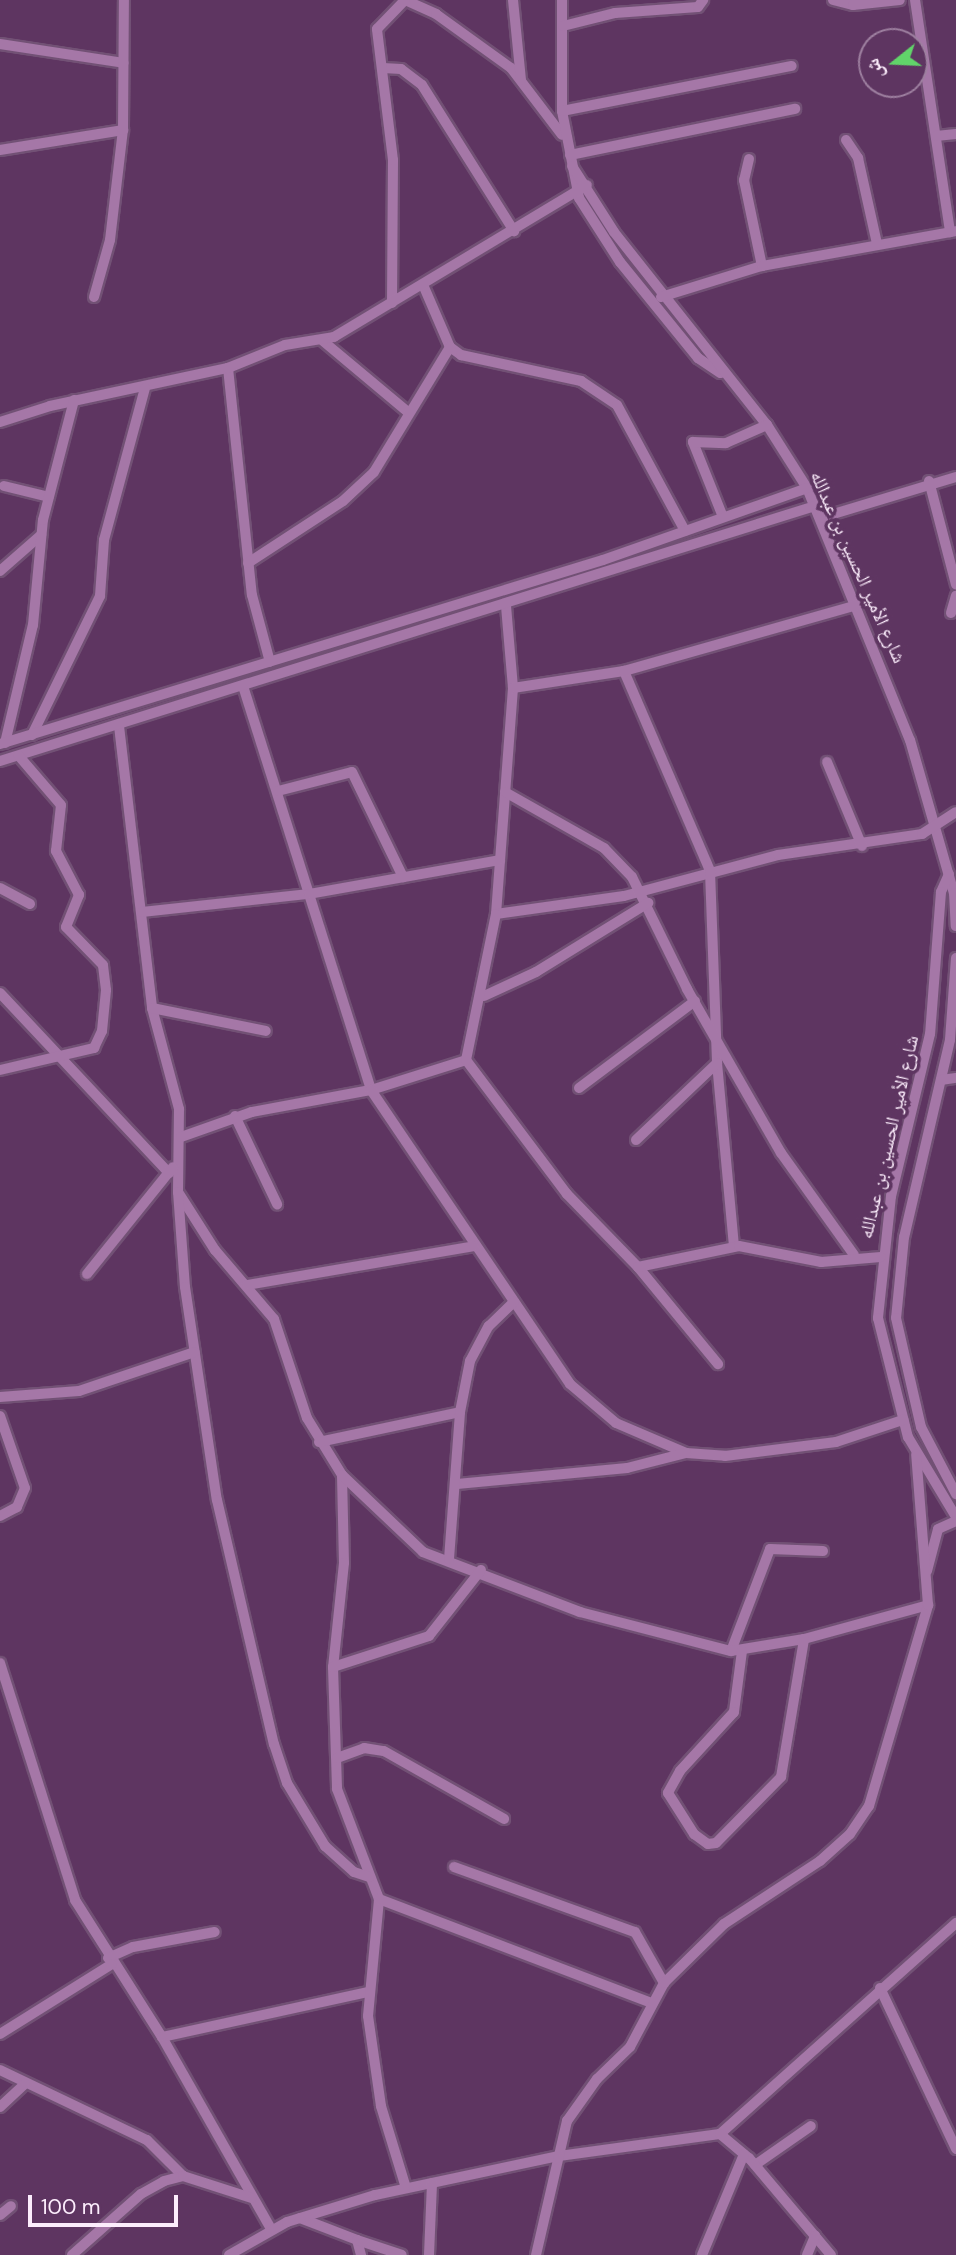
<!DOCTYPE html>
<meta charset="utf-8">
<style>
body{margin:0}
#map{position:relative;width:956px;height:2255px;overflow:hidden;background:#5e3561;font-family:"DM Sans","Noto Naskh Arabic",sans-serif}
div>[style]{position:absolute}
[style*='--x']{left:calc(var(--x)*1px);top:calc(var(--y)*1px);width:calc(var(--w)*1px);rotate:calc(var(--a)*1deg)}
.roads{filter:drop-shadow(2px 0 #725175) drop-shadow(-2px 0 #725175) drop-shadow(0 2px #725175) drop-shadow(0 -2px #725175)}
.minor>*{height:10px;margin:-5px;padding:0 5px;transform-origin:5px;border-radius:5px;background:#a577a7}
span{translate:-50% -50%;white-space:nowrap;text-align:center;line-height:1.15;-webkit-text-stroke:7px #5e3561;paint-order:stroke}
.street-label{font-size:19px;color:#fcedfc}
.north{position:absolute;left:858px;top:28px;width:70px;height:70px;box-sizing:border-box;background:#5e3561;border:2px solid #9d7f9f;border-radius:50%;rotate:252deg;font-size:19px;font-weight:700;line-height:28px;text-align:center;color:#fcedfc}
.north::after{content:'';display:block;margin:auto;width:24px;height:32px;background:#61d46a;clip-path:polygon(50% 0,100% 100%,50% 72%,0 100%)}
.scale{position:absolute;left:28px;top:2195px;width:150px;height:32px;box-sizing:border-box;border:4px solid #fcedfc;border-top:0;padding-left:9px;font-size:21px;line-height:24px;white-space:nowrap;color:#fcedfc;-webkit-text-stroke:5px #5e3561;paint-order:stroke}
</style>
<div id="map">
<div class="roads">
<div class="minor">
<i style="--x:405;--y:0;--w:34;--a:24"></i>
<i style="--x:436;--y:14;--w:92;--a:35.8"></i>
<i style="--x:511;--y:68;--w:84;--a:52.7"></i>
<i style="--x:513;--y:0;--w:80;--a:84.3"></i>
<i style="--x:562;--y:0;--w:111;--a:90"></i>
<i style="--x:562;--y:111;--w:89;--a:78.9"></i>
<i style="--x:579;--y:198;--w:76;--a:57.4"></i>
<i style="--x:620;--y:262;--w:124;--a:50.9"></i>
<i style="--x:698;--y:358;--w:27;--a:34"></i>
<i style="--x:833;--y:0;--w:21;--a:14"></i>
<i style="--x:853;--y:5;--w:47;--a:-6.1"></i>
<i style="--x:915;--y:0;--w:235;--a:81.4"></i>
<i style="--x:563;--y:26;--w:54;--a:-14"></i>
<i style="--x:615;--y:13;--w:83;--a:-4.1"></i>
<i style="--x:698;--y:7;--w:9;--a:-54"></i>
<i style="--x:0;--y:44;--w:125;--a:8.7"></i>
<i style="--x:383;--y:68;--w:18;--a:3"></i>
<i style="--x:401;--y:69;--w:26;--a:37"></i>
<i style="--x:422;--y:85;--w:173;--a:57.8"></i>
<i style="--x:562;--y:111;--w:234;--a:-11.1"></i>
<i style="--x:936;--y:136;--w:20;--a:-6"></i>
<i style="--x:846;--y:140;--w:22;--a:56"></i>
<i style="--x:858;--y:158;--w:88;--a:77.5"></i>
<i style="--x:0;--y:150;--w:125;--a:-9.2"></i>
<i style="--x:570;--y:155;--w:230;--a:-11.6"></i>
<i style="--x:749;--y:159;--w:22;--a:103"></i>
<i style="--x:744;--y:180;--w:88;--a:78.2"></i>
<i style="--x:572;--y:166;--w:78;--a:57.5"></i>
<i style="--x:614;--y:232;--w:246;--a:51.6"></i>
<i style="--x:767;--y:425;--w:75;--a:57.6"></i>
<i style="--x:807;--y:488;--w:272;--a:67.8"></i>
<i style="--x:910;--y:740;--w:159;--a:74"></i>
<i style="--x:954;--y:893;--w:33;--a:87"></i>
<i style="--x:424;--y:287;--w:65;--a:66.6"></i>
<i style="--x:450;--y:347;--w:14;--a:36"></i>
<i style="--x:461;--y:355;--w:123;--a:12.2"></i>
<i style="--x:581;--y:381;--w:43;--a:33.7"></i>
<i style="--x:617;--y:405;--w:143;--a:61.6"></i>
<i style="--x:94;--y:297;--w:59;--a:-74.3"></i>
<i style="--x:110;--y:240;--w:111;--a:-83.3"></i>
<i style="--x:123;--y:130;--w:130;--a:-89.6"></i>
<i style="--x:661;--y:297;--w:106;--a:-17.1"></i>
<i style="--x:762;--y:266;--w:197;--a:-10.2"></i>
<i style="--x:392;--y:303;--w:143;--a:-89.6"></i>
<i style="--x:393;--y:160;--w:132;--a:-97"></i>
<i style="--x:377;--y:29;--w:40;--a:-46"></i>
<i style="--x:323;--y:341;--w:112;--a:39.9"></i>
<i style="--x:228;--y:368;--w:228;--a:84"></i>
<i style="--x:252;--y:595;--w:69;--a:75"></i>
<i style="--x:0;--y:422;--w:52;--a:-17.7"></i>
<i style="--x:50;--y:406;--w:182;--a:-12.1"></i>
<i style="--x:228;--y:368;--w:61;--a:-22"></i>
<i style="--x:285;--y:345;--w:50;--a:-9.3"></i>
<i style="--x:334;--y:337;--w:295;--a:-31"></i>
<i style="--x:929;--y:481;--w:107;--a:75.4"></i>
<i style="--x:4;--y:486;--w:46;--a:13.7"></i>
<i style="--x:723;--y:517;--w:81;--a:-111.8"></i>
<i style="--x:693;--y:442;--w:33;--a:2"></i>
<i style="--x:726;--y:443;--w:45;--a:-23.7"></i>
<i style="--x:820;--y:518;--w:142;--a:-16.8"></i>
<i style="--x:248;--y:563;--w:113;--a:-33.1"></i>
<i style="--x:343;--y:501;--w:42;--a:-43.1"></i>
<i style="--x:374;--y:472;--w:146;--a:-58.7"></i>
<i style="--x:0;--y:571;--w:55;--a:-41.3"></i>
<i style="--x:506;--y:606;--w:82;--a:85.1"></i>
<i style="--x:513;--y:688;--w:227;--a:94.3"></i>
<i style="--x:496;--y:914;--w:129;--a:-8"></i>
<i style="--x:624;--y:896;--w:159;--a:-14.9"></i>
<i style="--x:778;--y:855;--w:146;--a:-8.3"></i>
<i style="--x:922;--y:834;--w:40;--a:-32.9"></i>
<i style="--x:951;--y:613;--w:18;--a:-74"></i>
<i style="--x:624;--y:671;--w:218;--a:66.7"></i>
<i style="--x:710;--y:871;--w:192;--a:87.9"></i>
<i style="--x:717;--y:1063;--w:184;--a:84.7"></i>
<i style="--x:243;--y:686;--w:424;--a:72.4"></i>
<i style="--x:371;--y:1090;--w:100;--a:-17.5"></i>
<i style="--x:513;--y:688;--w:112;--a:-8.7"></i>
<i style="--x:624;--y:671;--w:242;--a:-15.8"></i>
<i style="--x:119;--y:726;--w:284;--a:83.3"></i>
<i style="--x:152;--y:1008;--w:105;--a:75"></i>
<i style="--x:179;--y:1109;--w:83;--a:90.7"></i>
<i style="--x:178;--y:1192;--w:69;--a:57.5"></i>
<i style="--x:215;--y:1250;--w:91;--a:49.5"></i>
<i style="--x:274;--y:1319;--w:104;--a:71.6"></i>
<i style="--x:307;--y:1418;--w:67;--a:58.4"></i>
<i style="--x:342;--y:1475;--w:88;--a:88.7"></i>
<i style="--x:344;--y:1563;--w:105;--a:96"></i>
<i style="--x:333;--y:1667;--w:122;--a:88.1"></i>
<i style="--x:337;--y:1789;--w:118;--a:69.1"></i>
<i style="--x:32;--y:735;--w:155;--a:-63.9"></i>
<i style="--x:100;--y:596;--w:56;--a:-85.9"></i>
<i style="--x:104;--y:540;--w:157;--a:-74.9"></i>
<i style="--x:5;--y:743;--w:121;--a:-76.7"></i>
<i style="--x:33;--y:625;--w:105;--a:-84.6"></i>
<i style="--x:43;--y:520;--w:124;--a:-75.5"></i>
<i style="--x:0;--y:744;--w:630;--a:-16.97"></i>
<i style="--x:603;--y:560;--w:216;--a:-19.4"></i>
<i style="--x:0;--y:761;--w:854;--a:-17.37"></i>
<i style="--x:827;--y:762;--w:91;--a:67.4"></i>
<i style="--x:278;--y:791;--w:76;--a:-14.4"></i>
<i style="--x:352;--y:772;--w:117;--a:64.1"></i>
<i style="--x:505;--y:792;--w:114;--a:29.5"></i>
<i style="--x:604;--y:848;--w:40;--a:46"></i>
<i style="--x:632;--y:877;--w:125;--a:63.8"></i>
<i style="--x:687;--y:989;--w:189;--a:60.2"></i>
<i style="--x:781;--y:1153;--w:125;--a:54.4"></i>
<i style="--x:949;--y:874;--w:20;--a:114"></i>
<i style="--x:941;--y:892;--w:142;--a:94.4"></i>
<i style="--x:930;--y:1034;--w:167;--a:103.5"></i>
<i style="--x:891;--y:1196;--w:123;--a:96.1"></i>
<i style="--x:878;--y:1318;--w:123;--a:75.9"></i>
<i style="--x:908;--y:1437;--w:93;--a:59"></i>
<i style="--x:0;--y:888;--w:34;--a:28"></i>
<i style="--x:142;--y:912;--w:168;--a:-6.2"></i>
<i style="--x:309;--y:894;--w:194;--a:-10.1"></i>
<i style="--x:956;--y:958;--w:82;--a:94.2"></i>
<i style="--x:950;--y:1040;--w:202;--a:103.1"></i>
<i style="--x:904;--y:1237;--w:81;--a:95.6"></i>
<i style="--x:896;--y:1318;--w:112;--a:77.1"></i>
<i style="--x:921;--y:1427;--w:76;--a:62.4"></i>
<i style="--x:0;--y:993;--w:247;--a:46.8"></i>
<i style="--x:484;--y:996;--w:57;--a:-24.8"></i>
<i style="--x:536;--y:972;--w:132;--a:-31.6"></i>
<i style="--x:152;--y:1008;--w:116;--a:11.4"></i>
<i style="--x:466;--y:1060;--w:168;--a:53"></i>
<i style="--x:567;--y:1194;--w:102;--a:45.8"></i>
<i style="--x:638;--y:1267;--w:126;--a:50.5"></i>
<i style="--x:466;--y:1060;--w:149;--a:-78.4"></i>
<i style="--x:0;--y:1070;--w:97;--a:-13.2"></i>
<i style="--x:94;--y:1048;--w:19;--a:-65"></i>
<i style="--x:102;--y:1031;--w:41;--a:-84.4"></i>
<i style="--x:106;--y:990;--w:25;--a:-97"></i>
<i style="--x:103;--y:965;--w:53;--a:-134.2"></i>
<i style="--x:66;--y:927;--w:35;--a:-68"></i>
<i style="--x:79;--y:895;--w:50;--a:-117.6"></i>
<i style="--x:56;--y:851;--w:46;--a:-83.8"></i>
<i style="--x:61;--y:805;--w:65;--a:-130.6"></i>
<i style="--x:941;--y:1080;--w:15;--a:-8"></i>
<i style="--x:579;--y:1088;--w:145;--a:-36.9"></i>
<i style="--x:235;--y:1116;--w:98;--a:64.5"></i>
<i style="--x:181;--y:1137;--w:75;--a:-19.4"></i>
<i style="--x:252;--y:1112;--w:121;--a:-10.5"></i>
<i style="--x:371;--y:1090;--w:355;--a:55.9"></i>
<i style="--x:570;--y:1384;--w:60;--a:40.3"></i>
<i style="--x:616;--y:1423;--w:76;--a:23.2"></i>
<i style="--x:686;--y:1453;--w:39;--a:4"></i>
<i style="--x:725;--y:1456;--w:112;--a:-7.2"></i>
<i style="--x:836;--y:1442;--w:71;--a:-18.2"></i>
<i style="--x:636;--y:1140;--w:112;--a:-43.5"></i>
<i style="--x:178;--y:1192;--w:95;--a:85.8"></i>
<i style="--x:185;--y:1287;--w:215;--a:81.5"></i>
<i style="--x:217;--y:1500;--w:251;--a:76.9"></i>
<i style="--x:274;--y:1744;--w:41;--a:71.6"></i>
<i style="--x:287;--y:1783;--w:74;--a:58.9"></i>
<i style="--x:325;--y:1846;--w:39;--a:42"></i>
<i style="--x:354;--y:1872;--w:16;--a:18"></i>
<i style="--x:638;--y:1267;--w:103;--a:-11.7"></i>
<i style="--x:739;--y:1246;--w:84;--a:11"></i>
<i style="--x:821;--y:1262;--w:60;--a:-4.8"></i>
<i style="--x:87;--y:1274;--w:137;--a:-51.2"></i>
<i style="--x:247;--y:1285;--w:230;--a:-9.7"></i>
<i style="--x:0;--y:1397;--w:79;--a:-4.3"></i>
<i style="--x:79;--y:1391;--w:122;--a:-18.6"></i>
<i style="--x:0;--y:1416;--w:76;--a:70.9"></i>
<i style="--x:25;--y:1488;--w:21;--a:113"></i>
<i style="--x:17;--y:1507;--w:19;--a:152"></i>
<i style="--x:319;--y:1442;--w:144;--a:-12"></i>
<i style="--x:342;--y:1475;--w:112;--a:43.5"></i>
<i style="--x:423;--y:1552;--w:168;--a:20.9"></i>
<i style="--x:580;--y:1612;--w:156;--a:14.5"></i>
<i style="--x:457;--y:1484;--w:171;--a:-5.4"></i>
<i style="--x:627;--y:1468;--w:61;--a:-14.3"></i>
<i style="--x:823;--y:1551;--w:53;--a:-177.8"></i>
<i style="--x:770;--y:1549;--w:109;--a:110.9"></i>
<i style="--x:731;--y:1651;--w:74;--a:-9.3"></i>
<i style="--x:804;--y:1639;--w:129;--a:-15.3"></i>
<i style="--x:449;--y:1559;--w:147;--a:-85.7"></i>
<i style="--x:460;--y:1412;--w:52;--a:-78.9"></i>
<i style="--x:470;--y:1361;--w:40;--a:-62"></i>
<i style="--x:489;--y:1326;--w:35;--a:-44"></i>
<i style="--x:927;--y:1571;--w:43;--a:-75.3"></i>
<i style="--x:938;--y:1529;--w:20;--a:-24"></i>
<i style="--x:742;--y:1651;--w:62;--a:97.5"></i>
<i style="--x:734;--y:1712;--w:80;--a:132.5"></i>
<i style="--x:680;--y:1771;--w:25;--a:119"></i>
<i style="--x:668;--y:1793;--w:49;--a:57.6"></i>
<i style="--x:694;--y:1834;--w:17;--a:36"></i>
<i style="--x:708;--y:1844;--w:8;--a:-7"></i>
<i style="--x:716;--y:1843;--w:93;--a:-45.4"></i>
<i style="--x:781;--y:1777;--w:140;--a:-80.5"></i>
<i style="--x:0;--y:1663;--w:249;--a:72.4"></i>
<i style="--x:75;--y:1900;--w:162;--a:57.6"></i>
<i style="--x:162;--y:2037;--w:221;--a:60.4"></i>
<i style="--x:333;--y:1667;--w:101;--a:-17.9"></i>
<i style="--x:429;--y:1636;--w:84;--a:-51.8"></i>
<i style="--x:337;--y:1758;--w:29;--a:-20"></i>
<i style="--x:364;--y:1748;--w:20;--a:9"></i>
<i style="--x:384;--y:1751;--w:138;--a:29.5"></i>
<i style="--x:454;--y:1867;--w:192;--a:19.8"></i>
<i style="--x:635;--y:1932;--w:59;--a:60.4"></i>
<i style="--x:108;--y:1958;--w:27;--a:-24"></i>
<i style="--x:133;--y:1947;--w:83;--a:-10.4"></i>
<i style="--x:880;--y:1988;--w:178;--a:64.7"></i>
<i style="--x:0;--y:2034;--w:132;--a:-32"></i>
<i style="--x:162;--y:2037;--w:211;--a:-12.3"></i>
<i style="--x:0;--y:2070;--w:163;--a:25.5"></i>
<i style="--x:147;--y:2140;--w:51;--a:45"></i>
<i style="--x:0;--y:2107;--w:34;--a:-43"></i>
<i style="--x:720;--y:2134;--w:317;--a:-41.8"></i>
<i style="--x:755;--y:2165;--w:68;--a:-34.9"></i>
<i style="--x:406;--y:2188;--w:86;--a:-107"></i>
<i style="--x:381;--y:2106;--w:91;--a:-98.2"></i>
<i style="--x:368;--y:2016;--w:118;--a:-84.6"></i>
<i style="--x:379;--y:1899;--w:292;--a:20.9"></i>
<i style="--x:0;--y:2215;--w:14;--a:-39"></i>
<i style="--x:300;--y:2218;--w:61;--a:21.1"></i>
<i style="--x:357;--y:2240;--w:16;--a:75"></i>
<i style="--x:357;--y:2240;--w:47;--a:18.4"></i>
<i style="--x:72;--y:2255;--w:92;--a:-41.5"></i>
<i style="--x:141;--y:2194;--w:26;--a:-29"></i>
<i style="--x:164;--y:2181;--w:20;--a:-15"></i>
<i style="--x:183;--y:2176;--w:72;--a:17.7"></i>
<i style="--x:229;--y:2255;--w:67;--a:-29.6"></i>
<i style="--x:287;--y:2222;--w:92;--a:-17.1"></i>
<i style="--x:375;--y:2195;--w:188;--a:-12"></i>
<i style="--x:559;--y:2156;--w:162;--a:-7.8"></i>
<i style="--x:720;--y:2134;--w:38;--a:40"></i>
<i style="--x:749;--y:2158;--w:127;--a:49.8"></i>
<i style="--x:429;--y:2255;--w:72;--a:-87.6"></i>
<i style="--x:536;--y:2255;--w:138;--a:-77"></i>
<i style="--x:567;--y:2121;--w:52;--a:-54.5"></i>
<i style="--x:597;--y:2079;--w:46;--a:-44.1"></i>
<i style="--x:630;--y:2047;--w:72;--a:-62"></i>
<i style="--x:664;--y:1983;--w:84;--a:-44.5"></i>
<i style="--x:724;--y:1924;--w:115;--a:-33.3"></i>
<i style="--x:820;--y:1861;--w:40;--a:-42"></i>
<i style="--x:850;--y:1834;--w:34;--a:-56"></i>
<i style="--x:869;--y:1806;--w:209;--a:-73.6"></i>
<i style="--x:928;--y:1605;--w:151;--a:-94.5"></i>
<i style="--x:702;--y:2255;--w:109;--a:-67.4"></i>
<i style="--x:807;--y:2255;--w:21;--a:-67"></i>
</div>
</div>
<div class="street-label">
<span style="left:858px;top:567px;rotate:66deg">شارع الأمير الحسين بن عبدالله</span>
<span style="left:889px;top:1137px;rotate:-77deg">شارع الأمير الحسين بن عبدالله</span>
</div>
<div class="north">ش</div>
<div class="scale">100 m</div>
</div>
